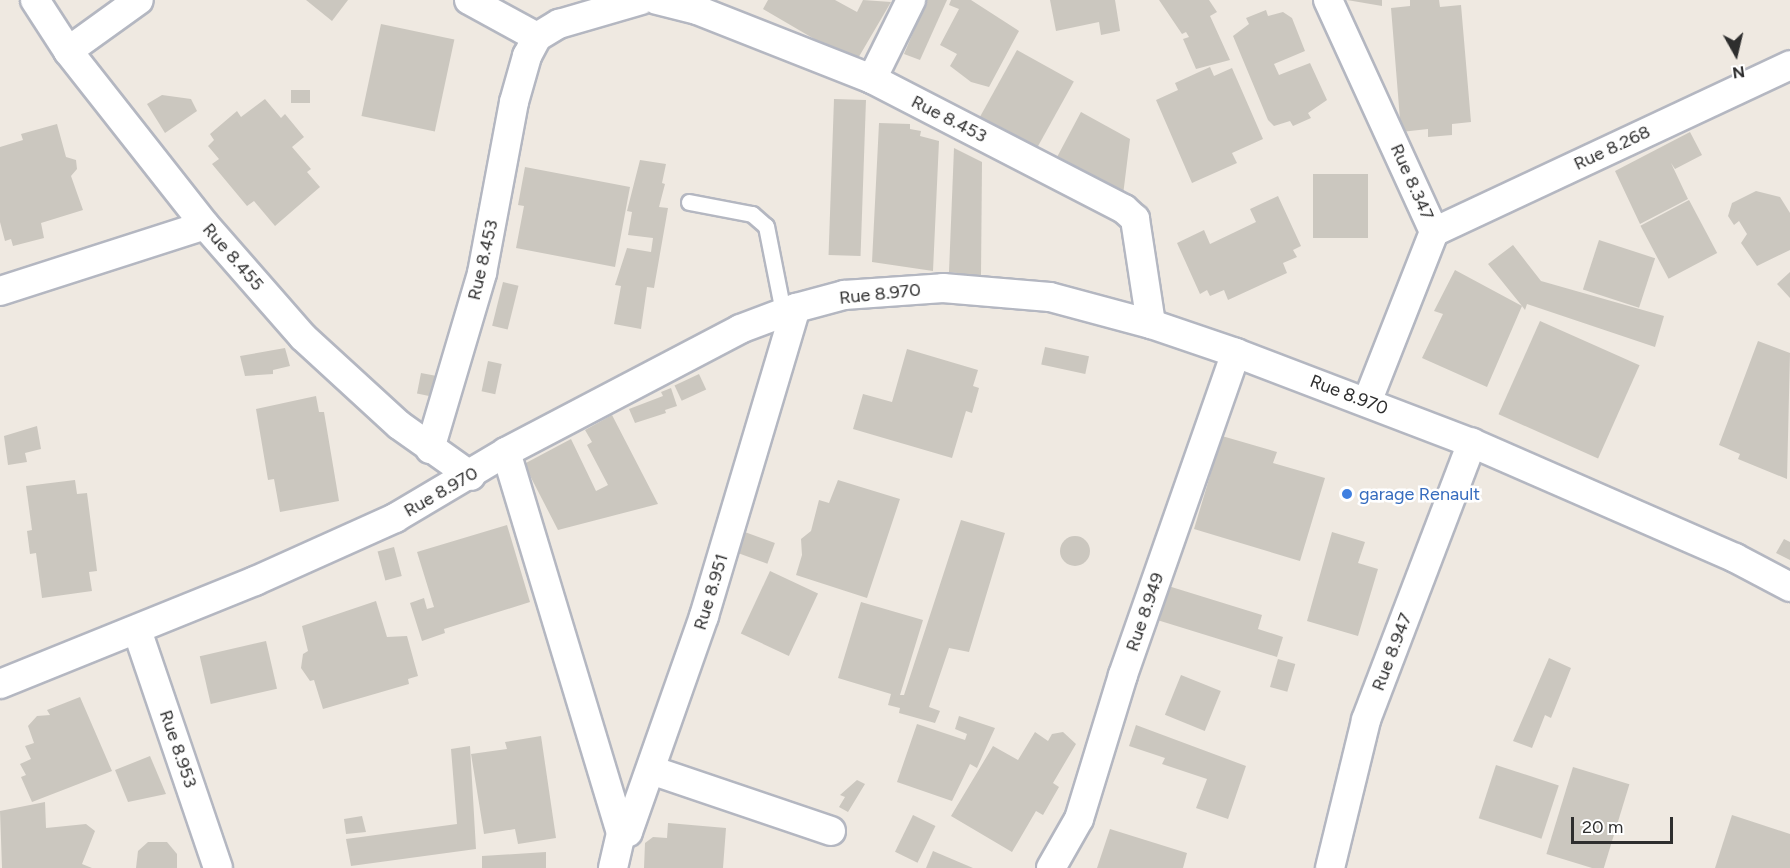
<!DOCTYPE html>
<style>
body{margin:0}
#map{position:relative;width:1790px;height:868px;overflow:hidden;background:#efe9e1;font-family:Figtree,sans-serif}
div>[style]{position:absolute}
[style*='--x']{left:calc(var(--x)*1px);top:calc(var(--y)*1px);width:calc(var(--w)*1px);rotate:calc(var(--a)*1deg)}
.building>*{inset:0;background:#cbc7bf;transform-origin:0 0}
.round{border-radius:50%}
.roads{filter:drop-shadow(2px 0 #b4b7c1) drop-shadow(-2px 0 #b4b7c1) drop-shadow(0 2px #b4b7c1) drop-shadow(0 -2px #b4b7c1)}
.service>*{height:15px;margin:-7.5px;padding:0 7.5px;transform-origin:7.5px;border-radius:7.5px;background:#fff}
.minor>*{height:28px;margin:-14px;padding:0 14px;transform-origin:14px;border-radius:14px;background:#fff}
.dots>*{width:16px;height:16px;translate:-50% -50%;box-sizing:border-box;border:3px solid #fff;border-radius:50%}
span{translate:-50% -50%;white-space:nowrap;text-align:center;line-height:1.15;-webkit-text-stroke:5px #fff;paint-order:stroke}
.street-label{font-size:18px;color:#2e2e2e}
.shop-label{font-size:18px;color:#366cbe}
.left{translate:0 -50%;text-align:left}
.north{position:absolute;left:1706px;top:24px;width:60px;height:60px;-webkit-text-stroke:4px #fff;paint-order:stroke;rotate:172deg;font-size:16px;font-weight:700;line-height:24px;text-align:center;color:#2e2e2e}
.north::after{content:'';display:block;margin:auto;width:21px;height:27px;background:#2e2e2e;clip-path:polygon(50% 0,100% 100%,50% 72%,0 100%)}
.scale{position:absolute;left:1571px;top:817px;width:102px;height:27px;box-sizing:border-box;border:3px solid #2e2e2e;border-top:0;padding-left:8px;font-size:18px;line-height:21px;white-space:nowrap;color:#2e2e2e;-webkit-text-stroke:4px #fff;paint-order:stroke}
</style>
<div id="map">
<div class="building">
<i style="clip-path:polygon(306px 0,348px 0,332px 21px)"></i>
<i style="clip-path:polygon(768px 0,835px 0,857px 12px,863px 0,891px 2px,857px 60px,828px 47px,763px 9px)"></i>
<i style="clip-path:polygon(927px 0,947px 0,920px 60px,904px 54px)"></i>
<i style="clip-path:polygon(951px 0,971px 0,1019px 31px,989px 87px,971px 82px,950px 66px,957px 54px,940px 45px,959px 9px,949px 5px)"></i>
<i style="clip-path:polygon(1050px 0,1115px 0,1120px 31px,1101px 35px,1099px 22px,1056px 31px)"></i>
<i style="clip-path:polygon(1159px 0,1209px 0,1217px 12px,1210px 16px,1230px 60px,1196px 69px,1183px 39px,1189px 37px,1186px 32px,1182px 34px)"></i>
<i style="clip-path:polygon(1347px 0,1382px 0,1382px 6px)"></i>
<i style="clip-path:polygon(1410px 0,1439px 0,1440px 7px,1461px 5px,1471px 122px,1452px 124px,1452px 135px,1428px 137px,1428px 129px,1401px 132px,1391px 8px,1410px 6px)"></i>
<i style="clip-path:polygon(1266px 10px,1268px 16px,1283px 12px,1292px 18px,1305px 51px,1274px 64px,1279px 75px,1310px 63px,1327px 100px,1308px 113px,1311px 118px,1293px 126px,1290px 121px,1274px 126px,1268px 120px,1233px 36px,1249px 24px,1246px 18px)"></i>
<i style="left:381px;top:24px;width:75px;height:94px;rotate:12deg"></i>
<i style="left:1017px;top:50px;width:65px;height:80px;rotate:29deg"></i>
<i style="clip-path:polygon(1210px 67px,1214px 76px,1232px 68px,1263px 139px,1232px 153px,1237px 163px,1192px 183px,1156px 100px,1178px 90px,1175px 83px)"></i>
<i style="left:291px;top:90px;width:19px;height:13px"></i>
<i style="clip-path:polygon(162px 95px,191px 99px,197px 111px,165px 133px,147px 104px)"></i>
<i style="clip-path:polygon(265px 99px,281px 118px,285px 114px,304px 137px,292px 147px,311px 169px,307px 172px,320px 187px,275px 226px,254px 201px,247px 206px,212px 164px,219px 159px,208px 146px,214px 140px,210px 134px,237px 111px,241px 117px)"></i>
<i style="left:834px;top:99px;width:32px;height:156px;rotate:2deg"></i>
<i style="clip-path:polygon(1081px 112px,1130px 139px,1123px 195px,1056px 159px)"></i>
<i style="clip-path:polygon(879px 123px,910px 124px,910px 129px,921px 131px,920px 136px,939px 141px,933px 271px,872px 262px)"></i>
<i style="clip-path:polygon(57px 124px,66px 157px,76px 160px,77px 169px,71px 176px,83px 210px,41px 223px,44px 238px,13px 246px,11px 239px,5px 241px,0 222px,0 147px,23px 140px,21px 134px)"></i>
<i style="clip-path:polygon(1690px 132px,1702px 155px,1675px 169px,1671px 163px,1688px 199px,1640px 224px,1615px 171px)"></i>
<i style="clip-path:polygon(954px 148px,982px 162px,981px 276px,949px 272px)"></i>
<i style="clip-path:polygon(640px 160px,666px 164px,662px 183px,665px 184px,659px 207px,668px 208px,654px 288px,647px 287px,641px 329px,614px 324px,621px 286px,615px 285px,627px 248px,651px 252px,653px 238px,628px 235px,632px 212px,627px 211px)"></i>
<i style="clip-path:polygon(525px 167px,630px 187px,615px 267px,516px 248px,524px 206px,518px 205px)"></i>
<i style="left:1313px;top:174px;width:55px;height:64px"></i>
<i style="clip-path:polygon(1756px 191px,1780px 197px,1790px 213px,1790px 250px,1757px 266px,1741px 243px,1747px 234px,1739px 221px,1734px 225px,1728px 216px,1732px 203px)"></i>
<i style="clip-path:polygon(1278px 196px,1301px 246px,1293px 250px,1297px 257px,1283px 263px,1287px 273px,1228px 300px,1224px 290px,1210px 296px,1207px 290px,1200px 294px,1177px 243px,1204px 230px,1210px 244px,1256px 222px,1250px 209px)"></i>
<i style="left:1689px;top:200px;width:60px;height:55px;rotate:62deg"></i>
<i style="left:1599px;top:240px;width:59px;height:52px;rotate:18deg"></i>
<i style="clip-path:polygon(1513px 245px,1541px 281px,1664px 316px,1655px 347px,1527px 304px,1525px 310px,1522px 306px,1487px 387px,1422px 358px,1443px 314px,1434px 311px,1455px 270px,1522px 306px,1488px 264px)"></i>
<i style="clip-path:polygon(1790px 272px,1790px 298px,1777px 284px)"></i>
<i style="left:503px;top:282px;width:16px;height:45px;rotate:14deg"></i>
<i style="left:1540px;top:321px;width:109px;height:102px;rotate:24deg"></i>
<i style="clip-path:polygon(1758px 341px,1790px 353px,1787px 479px,1738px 459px,1740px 454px,1719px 445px)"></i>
<i style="left:1045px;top:347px;width:45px;height:18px;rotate:12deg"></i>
<i style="clip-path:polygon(285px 348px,290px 366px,273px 370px,273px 374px,245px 376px,240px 356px)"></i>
<i style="clip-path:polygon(907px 349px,978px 370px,973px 386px,979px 388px,972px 413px,966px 411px,952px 458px,853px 429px,863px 394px,892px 402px)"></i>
<i style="left:488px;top:361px;width:14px;height:31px;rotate:12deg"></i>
<i style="left:421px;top:373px;width:16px;height:21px;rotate:11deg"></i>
<i style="left:699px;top:374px;width:17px;height:27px;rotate:65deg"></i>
<i style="clip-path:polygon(671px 388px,677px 406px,665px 410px,666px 413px,635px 423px,629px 409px,663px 396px,661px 392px)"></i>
<i style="clip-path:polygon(316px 396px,319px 412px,324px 412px,339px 501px,280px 512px,274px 479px,268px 480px,256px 409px)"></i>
<i style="clip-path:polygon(612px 415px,658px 504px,558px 530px,524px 464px,571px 439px,596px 491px,608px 485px,587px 445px,592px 442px,585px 430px)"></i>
<i style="clip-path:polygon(37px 426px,41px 449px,25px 453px,27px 462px,8px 465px,4px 436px)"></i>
<i style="clip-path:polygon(1222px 436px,1277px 452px,1273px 463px,1325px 478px,1300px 561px,1194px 529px)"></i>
<i style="clip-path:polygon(75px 480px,77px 494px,87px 493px,97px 571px,89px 572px,92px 591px,42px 598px,36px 553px,30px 554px,27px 531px,32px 530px,26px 486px)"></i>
<i style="clip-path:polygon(838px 480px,900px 499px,867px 598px,796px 575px,802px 555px,801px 539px,811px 531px,819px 500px,829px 503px)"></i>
<i style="clip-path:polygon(961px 520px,1005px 533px,969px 652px,949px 648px,929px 707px,940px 711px,935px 723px,899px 713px,900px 708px,888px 705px,891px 694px,838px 678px,861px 602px,923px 620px,900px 695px,904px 695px)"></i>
<i style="clip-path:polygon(507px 525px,530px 602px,444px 629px,445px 633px,422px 641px,410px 603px,424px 598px,427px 609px,434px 607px,417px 552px)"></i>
<i style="left:742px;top:531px;width:35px;height:22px;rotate:20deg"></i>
<i style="clip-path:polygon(1332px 532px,1365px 542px,1358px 563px,1378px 569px,1358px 636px,1307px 621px)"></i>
<i class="round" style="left:1060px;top:536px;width:30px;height:30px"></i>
<i style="clip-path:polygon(1784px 539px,1790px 542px,1790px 560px,1776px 553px)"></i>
<i style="left:394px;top:547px;width:30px;height:17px;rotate:75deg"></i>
<i style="left:770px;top:571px;width:53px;height:69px;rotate:25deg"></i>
<i style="clip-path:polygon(1165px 585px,1262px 615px,1258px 629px,1283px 637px,1277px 657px,1154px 619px)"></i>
<i style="clip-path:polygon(376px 601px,387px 637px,407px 636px,418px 676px,408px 679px,409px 684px,323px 709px,314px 680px,310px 681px,301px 668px,303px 654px,308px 651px,302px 626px)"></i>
<i style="left:266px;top:641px;width:49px;height:68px;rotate:77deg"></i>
<i style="clip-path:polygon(1549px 658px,1571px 668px,1551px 718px,1545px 715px,1532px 748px,1513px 741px)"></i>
<i style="left:1278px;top:659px;width:18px;height:29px;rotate:16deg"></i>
<i style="left:1181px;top:675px;width:43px;height:43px;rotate:22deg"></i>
<i style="clip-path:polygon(80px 697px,112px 771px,32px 802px,21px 777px,26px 775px,20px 764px,31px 759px,25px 746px,34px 743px,28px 726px,37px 716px,50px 715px,47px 710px)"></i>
<i style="clip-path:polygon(959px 716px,995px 728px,977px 768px,970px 764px,952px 801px,897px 782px,917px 724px,965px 740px,967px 734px,955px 729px)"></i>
<i style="clip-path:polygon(1136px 725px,1246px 766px,1228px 819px,1196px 808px,1207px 779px,1162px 764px,1165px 758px,1129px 746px)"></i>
<i style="clip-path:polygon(1035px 732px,1048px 741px,1052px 734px,1063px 732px,1076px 744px,1053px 783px,1059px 787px,1043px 815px,1036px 811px,1012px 852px,951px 816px,993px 746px,1018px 760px)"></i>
<i style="clip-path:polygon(541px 736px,556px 838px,518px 844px,515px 829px,484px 834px,471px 754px,507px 749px,505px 742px)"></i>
<i style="clip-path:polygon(470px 746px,476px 849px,351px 866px,346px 839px,457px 824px,451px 749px)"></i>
<i style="clip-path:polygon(150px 756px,166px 794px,128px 802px,115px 770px)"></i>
<i style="left:1496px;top:765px;width:66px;height:56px;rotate:18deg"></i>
<i style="left:1573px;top:767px;width:59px;height:91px;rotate:17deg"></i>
<i style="clip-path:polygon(857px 780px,865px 784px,848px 812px,839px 807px,845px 797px,840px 795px)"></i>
<i style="clip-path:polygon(45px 802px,46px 828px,86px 824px,95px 831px,82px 864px,92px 868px,2px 868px,0 811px)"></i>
<i style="left:913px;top:815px;width:25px;height:41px;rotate:26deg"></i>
<i style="clip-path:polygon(1732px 815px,1790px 834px,1790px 868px,1715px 868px)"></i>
<i style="clip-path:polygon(362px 816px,366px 832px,346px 834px,344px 819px)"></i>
<i style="clip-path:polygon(668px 823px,726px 828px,723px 868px,644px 868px,645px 843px,653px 837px,667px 838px)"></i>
<i style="clip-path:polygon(1110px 829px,1187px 853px,1183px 868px,1097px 868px)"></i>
<i style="clip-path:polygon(148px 842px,167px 842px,177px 854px,177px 868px,136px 868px,138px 851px)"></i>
<i style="clip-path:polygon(933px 851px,973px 868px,926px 868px)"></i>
<i style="clip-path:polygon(546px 852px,546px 868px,482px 868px,482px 856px)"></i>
</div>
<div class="roads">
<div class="service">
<i style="--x:689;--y:202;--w:64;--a:10.8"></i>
<i style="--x:752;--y:214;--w:18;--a:41"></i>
<i style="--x:766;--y:226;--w:88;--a:78.8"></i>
</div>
<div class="minor">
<i style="--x:35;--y:0;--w:61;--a:57.1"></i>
<i style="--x:68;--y:51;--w:221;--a:51.8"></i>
<i style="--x:205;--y:225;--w:149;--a:48.8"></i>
<i style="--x:303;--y:337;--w:130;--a:42.5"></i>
<i style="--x:399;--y:425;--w:88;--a:35.3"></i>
<i style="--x:469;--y:0;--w:77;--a:28.6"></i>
<i style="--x:657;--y:0;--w:41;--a:14"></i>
<i style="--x:697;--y:10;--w:188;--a:21.5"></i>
<i style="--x:872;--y:79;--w:284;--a:27.3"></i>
<i style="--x:1124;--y:209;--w:15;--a:42"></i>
<i style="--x:1135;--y:219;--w:106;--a:81.3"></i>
<i style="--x:1328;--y:0;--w:255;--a:65.4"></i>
<i style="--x:1434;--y:232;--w:183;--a:111.5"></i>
<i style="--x:68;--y:51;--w:87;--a:-35.7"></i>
<i style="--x:872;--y:79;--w:88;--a:-63.7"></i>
<i style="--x:1434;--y:232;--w:393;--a:-25.1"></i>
<i style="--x:0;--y:291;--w:215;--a:-17.8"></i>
<i style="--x:430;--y:449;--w:184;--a:-73.5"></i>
<i style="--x:482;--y:273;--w:174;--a:-79.4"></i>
<i style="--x:514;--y:102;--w:48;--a:-74.2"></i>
<i style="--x:527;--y:56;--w:21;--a:-62"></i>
<i style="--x:537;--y:37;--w:26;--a:-31"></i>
<i style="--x:559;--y:24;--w:85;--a:-16.3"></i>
<i style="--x:506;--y:452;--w:398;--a:73.2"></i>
<i style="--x:137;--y:630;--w:251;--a:71.2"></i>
<i style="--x:0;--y:684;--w:275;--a:-22"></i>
<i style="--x:255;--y:581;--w:154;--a:-24.2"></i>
<i style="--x:395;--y:518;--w:129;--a:-30.7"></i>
<i style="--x:506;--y:452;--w:264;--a:-27.7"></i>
<i style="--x:740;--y:329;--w:60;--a:-20.6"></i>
<i style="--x:796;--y:308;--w:50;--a:-15.2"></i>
<i style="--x:844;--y:295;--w:99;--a:-4"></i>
<i style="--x:943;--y:288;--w:107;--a:4.8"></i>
<i style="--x:1050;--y:297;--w:105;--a:15"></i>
<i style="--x:1151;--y:324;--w:90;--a:18.8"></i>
<i style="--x:1236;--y:353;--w:253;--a:20.9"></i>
<i style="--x:1472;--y:443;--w:287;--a:23.6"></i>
<i style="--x:1735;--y:558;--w:62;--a:27.8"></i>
<i style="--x:651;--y:770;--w:190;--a:18.7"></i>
<i style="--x:613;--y:868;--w:36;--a:-77"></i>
<i style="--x:621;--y:833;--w:7;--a:-8"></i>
<i style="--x:628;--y:832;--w:229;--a:-70.6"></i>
<i style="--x:704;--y:616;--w:321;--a:-73.4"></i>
<i style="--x:1051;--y:868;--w:56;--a:-60.3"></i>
<i style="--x:1079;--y:819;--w:151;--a:-73"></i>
<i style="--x:1123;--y:675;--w:341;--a:-70.7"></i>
<i style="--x:1330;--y:868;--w:152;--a:-76.3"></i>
<i style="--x:1366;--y:720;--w:297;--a:-69.1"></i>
</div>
</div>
<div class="dots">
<i style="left:1347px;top:494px;background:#3f7fe0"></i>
</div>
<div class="street-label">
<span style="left:949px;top:119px;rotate:27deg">Rue 8.453</span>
<span style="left:1612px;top:148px;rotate:-25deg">Rue 8.268</span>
<span style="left:1412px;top:182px;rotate:66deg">Rue 8.347</span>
<span style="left:233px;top:257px;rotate:49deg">Rue 8.455</span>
<span style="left:483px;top:260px;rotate:-77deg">Rue 8.453</span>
<span style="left:880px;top:294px;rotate:-6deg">Rue 8.970</span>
<span style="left:1349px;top:395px;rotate:21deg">Rue 8.970</span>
<span style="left:441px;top:492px;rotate:-30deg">Rue 8.970</span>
<span style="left:711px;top:592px;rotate:-73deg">Rue 8.951</span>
<span style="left:1145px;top:612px;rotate:-71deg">Rue 8.949</span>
<span style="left:1392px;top:652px;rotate:-69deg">Rue 8.947</span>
<span style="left:178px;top:749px;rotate:71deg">Rue 8.953</span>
</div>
<div class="shop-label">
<span class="left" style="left:1359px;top:494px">garage Renault</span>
</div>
<div class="north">N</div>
<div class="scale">20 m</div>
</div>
